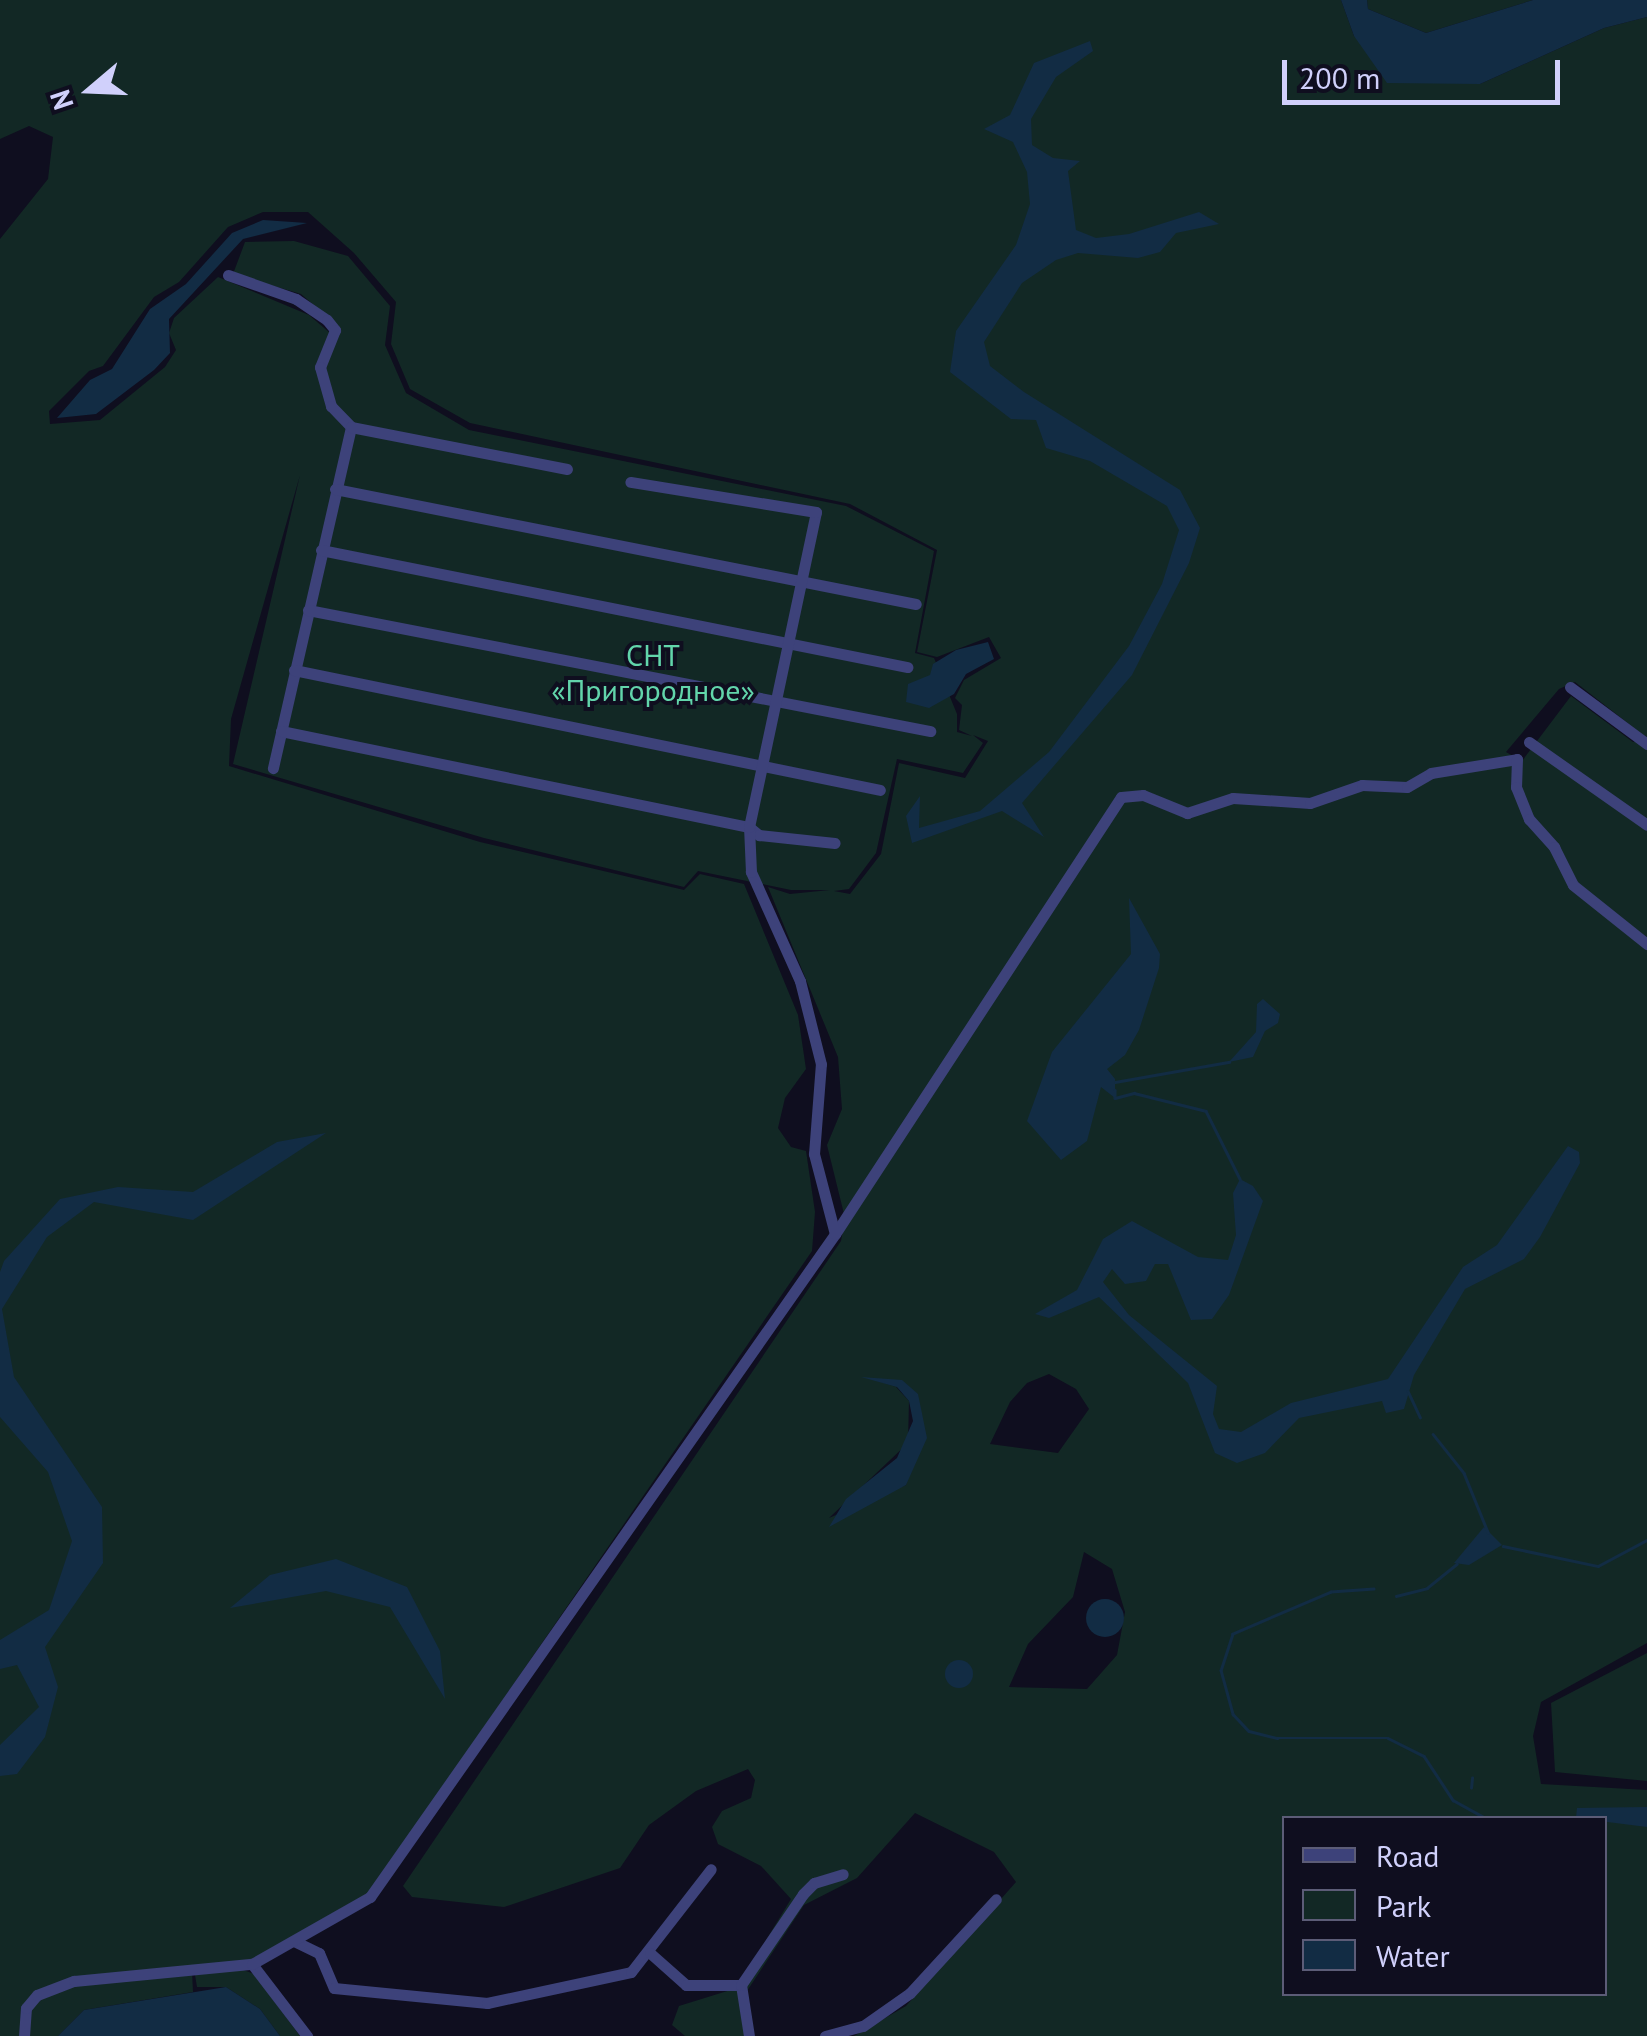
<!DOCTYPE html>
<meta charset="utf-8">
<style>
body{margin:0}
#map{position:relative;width:1647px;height:2036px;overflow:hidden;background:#0f0e1f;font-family:"PT Sans",sans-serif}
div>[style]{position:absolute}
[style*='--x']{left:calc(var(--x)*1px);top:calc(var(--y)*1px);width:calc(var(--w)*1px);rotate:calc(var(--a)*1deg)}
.green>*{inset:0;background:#122825}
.water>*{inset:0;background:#122c44}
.round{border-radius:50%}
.stream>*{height:2.5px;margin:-1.25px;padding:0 1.25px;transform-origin:1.25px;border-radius:1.25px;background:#122c44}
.minor>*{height:11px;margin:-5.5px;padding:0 5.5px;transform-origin:5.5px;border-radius:5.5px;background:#3d427a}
span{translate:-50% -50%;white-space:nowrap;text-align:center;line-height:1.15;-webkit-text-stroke:8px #0f0e1f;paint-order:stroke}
.park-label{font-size:30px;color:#62d5ab}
.legend{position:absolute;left:1282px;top:1816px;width:325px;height:180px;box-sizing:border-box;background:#0f0e1f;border:2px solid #5c5c77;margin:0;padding:12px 18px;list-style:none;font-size:30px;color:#d0d0fb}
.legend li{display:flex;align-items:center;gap:20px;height:50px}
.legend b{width:50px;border:2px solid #5c5c77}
.north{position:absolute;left:40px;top:40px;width:100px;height:100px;-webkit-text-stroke:8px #0f0e1f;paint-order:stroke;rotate:251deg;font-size:28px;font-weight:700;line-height:40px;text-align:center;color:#d0d0fb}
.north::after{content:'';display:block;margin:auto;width:35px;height:45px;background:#d0d0fb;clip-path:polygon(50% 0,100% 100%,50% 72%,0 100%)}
.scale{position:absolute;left:1282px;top:60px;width:278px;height:45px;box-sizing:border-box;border:5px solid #d0d0fb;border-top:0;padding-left:12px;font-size:30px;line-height:35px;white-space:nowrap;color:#d0d0fb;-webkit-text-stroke:8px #0f0e1f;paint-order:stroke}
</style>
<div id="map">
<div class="green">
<i style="clip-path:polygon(evenodd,0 0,1341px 0,1354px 36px,1480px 84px,1604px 28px,1647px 17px,1647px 738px,1575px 682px,1559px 689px,1506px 752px,1522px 761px,1571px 696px,1633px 742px,1647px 739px,1647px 1643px,1541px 1702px,1533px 1736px,1541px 1784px,1647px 1790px,1647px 2036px,854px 2036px,906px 2006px,1016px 1882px,994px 1852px,915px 1813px,857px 1878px,804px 1905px,747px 1991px,750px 2036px,685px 2036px,672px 2025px,679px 2006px,737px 1988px,791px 1899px,761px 1866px,718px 1844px,712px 1827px,722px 1811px,751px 1798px,755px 1780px,748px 1769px,696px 1791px,649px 1825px,620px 1868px,504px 1907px,412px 1897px,403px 1886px,841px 1241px,845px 1218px,827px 1145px,842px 1109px,838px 1057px,768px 887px,790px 894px,830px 890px,791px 890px,698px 871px,684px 887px,484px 838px,233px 764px,300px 475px,231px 719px,229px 766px,480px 842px,684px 890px,700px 874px,744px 884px,798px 1015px,806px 1069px,785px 1098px,778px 1128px,791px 1147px,806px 1151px,815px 1212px,812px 1251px,369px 1894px,251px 1961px,192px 1971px,193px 1992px,84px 2010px,58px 2036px,0 2036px,0 239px,48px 179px,53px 137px,29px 126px,0 139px,0 0,263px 212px,308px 212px,354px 253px,396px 302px,391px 344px,410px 389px,470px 423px,850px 504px,937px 550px,917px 652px,937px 657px,989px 637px,1001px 658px,964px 680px,955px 698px,962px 705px,959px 730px,972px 736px,957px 732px,957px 714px,934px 658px,915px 653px,934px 551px,846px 506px,469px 430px,406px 393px,385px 345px,390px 306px,348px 256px,294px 241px,245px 242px,233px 274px,301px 294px,338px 326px,330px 333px,309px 315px,218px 277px,174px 318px,169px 333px,176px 350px,165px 367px,100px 420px,50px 424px,49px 411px,89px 371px,103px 366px,154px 297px,179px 282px,228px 227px,263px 212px,0 0,973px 735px,988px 741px,965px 778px,899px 763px,881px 854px,850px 894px,834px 891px,849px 889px,876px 853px,897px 759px,963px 773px,983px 743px,973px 735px,0 0,1049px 1374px,1076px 1389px,1089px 1409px,1058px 1453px,990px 1444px,1010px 1402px,1027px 1383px,1049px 1374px,0 0,865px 1377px,918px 1394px,906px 1485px,829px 1518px,908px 1443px,909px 1401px,896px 1387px,865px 1377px,0 0,1084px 1552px,1112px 1569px,1125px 1612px,1117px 1655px,1087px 1689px,1009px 1687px,1028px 1644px,1073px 1597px,1084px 1552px,0 0,1284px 1818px,1604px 1818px,1604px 1994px,1284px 1994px,1284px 1818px)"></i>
<i style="clip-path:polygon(1367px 0,1533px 0,1426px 33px,1368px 9px)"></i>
<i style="clip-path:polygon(1647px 1653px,1647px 1781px,1555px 1772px,1551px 1703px)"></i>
<i style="clip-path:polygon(241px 1969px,254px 1974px,300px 2036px,280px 2036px,260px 2009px,226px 1987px,197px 1987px,195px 1975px)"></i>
</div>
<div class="water">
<i style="clip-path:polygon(1341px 0,1367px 0,1368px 9px,1426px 33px,1533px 0,1647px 0,1647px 17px,1604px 28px,1480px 84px,1387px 83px,1354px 36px)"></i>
<i style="clip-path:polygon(1090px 41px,1093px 51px,1056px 77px,1031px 119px,1032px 145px,1053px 158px,1080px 161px,1068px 171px,1076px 230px,1096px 238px,1129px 234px,1199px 212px,1219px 224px,1176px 233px,1160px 252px,1138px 258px,1078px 253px,1056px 260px,1022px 283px,984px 342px,990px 366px,1024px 392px,1180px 490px,1200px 528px,1189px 563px,1132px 675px,1022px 803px,1044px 837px,1002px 811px,912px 843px,906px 816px,920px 796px,919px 828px,980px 811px,1049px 752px,1129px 646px,1162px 584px,1179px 530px,1167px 506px,1090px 461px,1046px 448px,1036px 420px,1011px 419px,950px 372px,956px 331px,1016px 245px,1030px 204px,1027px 172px,1013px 142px,984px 129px,1010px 115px,1034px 63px)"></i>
<i style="clip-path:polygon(263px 220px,307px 223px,243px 239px,169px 319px,170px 353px,154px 370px,96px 414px,57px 418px,90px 380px,112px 369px,150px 309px,186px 284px,232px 233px)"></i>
<i style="clip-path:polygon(988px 642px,994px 659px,966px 674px,954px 694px,929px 708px,906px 702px,908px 684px,930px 675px,933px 664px,956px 650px)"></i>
<i style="clip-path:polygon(1129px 898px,1160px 954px,1159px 968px,1139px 1030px,1125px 1055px,1107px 1069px,1115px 1079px,1115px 1098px,1101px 1087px,1087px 1141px,1061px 1160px,1027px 1121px,1052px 1052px,1131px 954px)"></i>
<i style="clip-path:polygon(1263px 999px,1280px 1014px,1278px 1023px,1265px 1031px,1253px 1057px,1229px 1062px,1256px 1032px,1257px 1004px)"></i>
<i style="clip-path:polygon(326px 1133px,193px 1220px,94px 1202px,47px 1237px,2px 1309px,14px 1377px,102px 1507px,103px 1563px,45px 1647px,58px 1687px,45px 1737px,17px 1774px,0 1776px,0 1745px,39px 1707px,17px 1665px,0 1669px,0 1640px,49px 1610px,72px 1541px,48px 1472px,0 1417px,0 1272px,4px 1261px,60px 1199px,118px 1187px,193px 1192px,277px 1142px)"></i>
<i style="clip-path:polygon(1568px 1146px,1579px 1152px,1580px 1163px,1540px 1237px,1524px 1259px,1465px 1289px,1414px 1375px,1404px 1409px,1386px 1413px,1382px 1401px,1299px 1418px,1265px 1453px,1237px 1463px,1215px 1453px,1188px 1383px,1099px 1297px,1049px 1318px,1035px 1314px,1077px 1290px,1103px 1239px,1132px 1221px,1198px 1257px,1228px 1260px,1236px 1235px,1233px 1193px,1240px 1179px,1253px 1186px,1263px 1201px,1229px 1295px,1212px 1319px,1191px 1320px,1168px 1264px,1155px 1264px,1146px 1281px,1125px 1284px,1112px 1269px,1103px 1282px,1129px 1315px,1217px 1386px,1213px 1414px,1219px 1429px,1241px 1432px,1291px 1403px,1388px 1379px,1463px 1267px,1497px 1245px)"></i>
<i style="clip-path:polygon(861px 1377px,902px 1380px,918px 1394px,927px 1438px,906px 1485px,829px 1527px,846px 1499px,897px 1458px,913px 1421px,909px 1401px,897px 1387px)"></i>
<i style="clip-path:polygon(1484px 1527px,1502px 1545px,1469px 1565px,1454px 1563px)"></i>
<i style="clip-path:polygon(336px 1559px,407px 1587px,440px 1651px,445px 1699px,390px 1607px,326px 1591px,230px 1608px,270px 1575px)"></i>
<i class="round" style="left:1086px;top:1599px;width:38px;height:38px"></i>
<i class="round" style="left:945px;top:1660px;width:28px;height:28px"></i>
<i style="clip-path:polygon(1647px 1807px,1647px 1827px,1576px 1818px,1577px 1808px)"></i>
<i style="clip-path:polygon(226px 1987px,260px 2009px,280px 2036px,58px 2036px,84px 2010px)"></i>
</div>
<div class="stream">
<i style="--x:1115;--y:1082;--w:116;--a:-10"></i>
<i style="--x:1115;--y:1090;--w:8;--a:90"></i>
<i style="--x:1115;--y:1098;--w:20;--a:-15"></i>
<i style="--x:1134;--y:1093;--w:74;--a:14"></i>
<i style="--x:1206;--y:1111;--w:76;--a:63.4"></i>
<i style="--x:1408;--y:1391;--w:29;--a:65"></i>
<i style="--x:1433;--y:1434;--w:50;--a:51.5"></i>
<i style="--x:1464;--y:1473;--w:64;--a:67.9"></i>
<i style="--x:1503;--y:1546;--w:97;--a:11.9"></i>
<i style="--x:1598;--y:1566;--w:55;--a:-28"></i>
<i style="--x:1374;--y:1589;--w:43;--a:176"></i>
<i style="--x:1331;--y:1592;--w:107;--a:156.8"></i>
<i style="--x:1233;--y:1634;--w:38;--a:108"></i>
<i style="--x:1221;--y:1670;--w:46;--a:74.7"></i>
<i style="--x:1233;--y:1714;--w:23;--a:47"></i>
<i style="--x:1249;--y:1731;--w:29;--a:14"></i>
<i style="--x:1277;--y:1738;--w:111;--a:0"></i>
<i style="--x:1388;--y:1738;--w:40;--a:26.6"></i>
<i style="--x:1424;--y:1756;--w:53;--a:56.6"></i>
<i style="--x:1453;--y:1800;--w:37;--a:29"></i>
<i style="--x:1396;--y:1596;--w:32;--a:-14"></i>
<i style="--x:1427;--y:1588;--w:38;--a:-39"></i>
<i style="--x:1471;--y:1788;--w:10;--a:-84"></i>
</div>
<div class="minor">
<i style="--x:228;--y:275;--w:72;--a:19.4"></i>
<i style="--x:296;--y:299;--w:37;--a:34"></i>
<i style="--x:327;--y:320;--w:13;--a:51"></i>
<i style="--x:335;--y:330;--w:40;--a:112"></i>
<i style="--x:320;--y:367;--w:41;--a:74.2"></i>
<i style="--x:331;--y:406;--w:29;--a:46"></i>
<i style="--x:351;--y:427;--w:350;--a:102.9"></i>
<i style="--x:351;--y:427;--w:220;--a:11"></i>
<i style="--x:335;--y:489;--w:592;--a:11.2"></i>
<i style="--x:321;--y:550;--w:598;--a:11.29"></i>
<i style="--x:308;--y:610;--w:634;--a:11.01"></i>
<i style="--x:294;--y:670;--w:598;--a:11.57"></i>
<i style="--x:1570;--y:687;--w:96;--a:36.5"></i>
<i style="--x:281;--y:731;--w:478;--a:11.6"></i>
<i style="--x:749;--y:827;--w:13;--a:39"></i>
<i style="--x:759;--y:835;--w:76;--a:6"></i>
<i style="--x:1529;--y:742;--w:144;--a:35.1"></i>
<i style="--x:835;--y:1234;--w:522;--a:-56.8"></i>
<i style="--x:1121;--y:797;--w:22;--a:-5"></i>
<i style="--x:1143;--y:795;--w:48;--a:22.2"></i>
<i style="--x:1187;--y:813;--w:48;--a:-18.1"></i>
<i style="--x:1233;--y:798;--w:77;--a:3.7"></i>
<i style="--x:1310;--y:803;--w:55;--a:-19.1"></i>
<i style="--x:1362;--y:785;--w:45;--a:2.5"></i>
<i style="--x:1407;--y:787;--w:28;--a:-30"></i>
<i style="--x:1431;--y:773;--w:87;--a:-9.2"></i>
<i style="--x:1517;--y:759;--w:28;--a:92"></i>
<i style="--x:1516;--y:787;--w:35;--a:68"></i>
<i style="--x:1529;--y:819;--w:38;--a:48"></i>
<i style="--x:1554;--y:847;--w:42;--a:63.4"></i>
<i style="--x:1573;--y:885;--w:95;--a:38.6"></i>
<i style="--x:294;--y:1941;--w:28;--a:26"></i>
<i style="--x:319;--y:1953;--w:38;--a:67"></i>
<i style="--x:334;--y:1988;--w:154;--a:5.6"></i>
<i style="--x:487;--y:2003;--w:147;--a:-12.1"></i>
<i style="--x:631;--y:1972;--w:130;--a:-52.2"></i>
<i style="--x:650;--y:1953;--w:48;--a:41.6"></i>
<i style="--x:686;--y:1985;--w:55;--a:0"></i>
<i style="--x:252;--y:1964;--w:91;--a:52.6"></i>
<i style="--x:24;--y:2036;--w:28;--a:-86"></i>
<i style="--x:26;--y:2008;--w:17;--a:-50"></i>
<i style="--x:37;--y:1995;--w:40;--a:-21"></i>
<i style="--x:74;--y:1981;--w:179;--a:-5.5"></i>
<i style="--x:252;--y:1964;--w:136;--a:-29.6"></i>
<i style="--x:370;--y:1897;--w:810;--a:-54.96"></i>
<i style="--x:835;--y:1234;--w:83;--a:-104.7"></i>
<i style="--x:814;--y:1154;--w:90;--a:-85.6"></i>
<i style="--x:821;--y:1064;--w:86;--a:-104.2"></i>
<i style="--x:800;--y:981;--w:120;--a:-114.2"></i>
<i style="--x:751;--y:872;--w:45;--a:-92.5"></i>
<i style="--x:749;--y:827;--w:322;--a:-78"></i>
<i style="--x:816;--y:512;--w:188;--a:-170.8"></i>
<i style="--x:749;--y:2036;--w:52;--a:-98.9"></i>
<i style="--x:741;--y:1985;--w:110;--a:-55.7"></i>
<i style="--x:803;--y:1894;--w:16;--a:-45"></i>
<i style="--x:814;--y:1883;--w:30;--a:-17"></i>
<i style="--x:825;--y:2036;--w:39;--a:-15"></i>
<i style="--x:863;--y:2026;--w:57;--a:-35.1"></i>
<i style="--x:910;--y:1993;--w:127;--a:-47.5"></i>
</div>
<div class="park-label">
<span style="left:653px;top:672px">СНТ<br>«Пригородное»</span>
</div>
<ul class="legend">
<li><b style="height:12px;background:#3d427a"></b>Road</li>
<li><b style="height:28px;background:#122825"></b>Park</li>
<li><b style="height:28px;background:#122c44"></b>Water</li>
</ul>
<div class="north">N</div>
<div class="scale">200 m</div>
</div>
